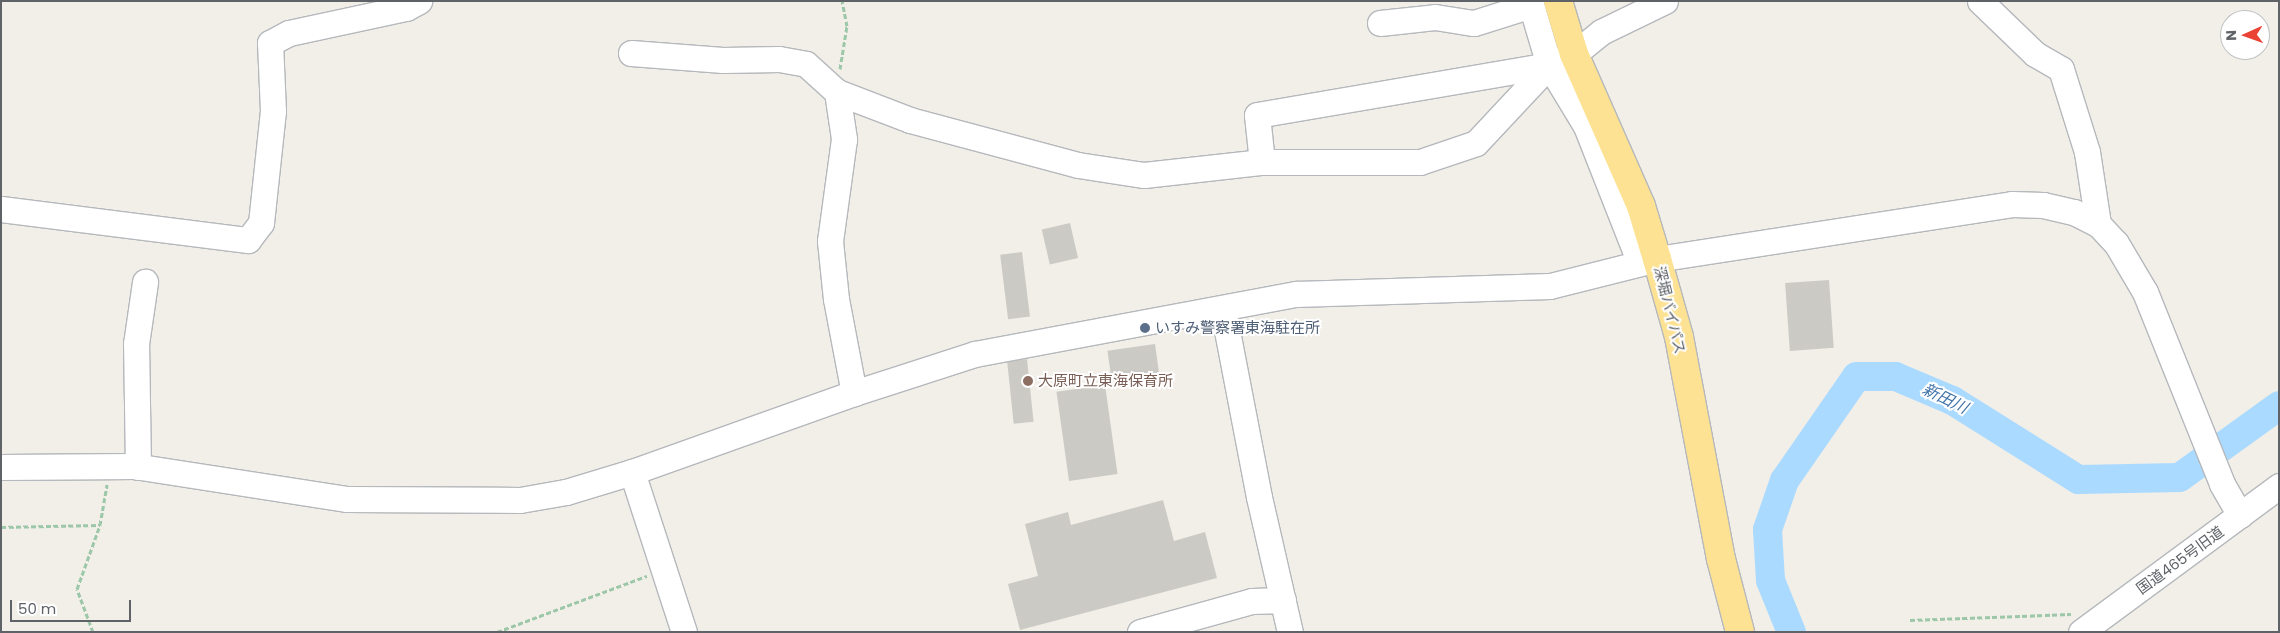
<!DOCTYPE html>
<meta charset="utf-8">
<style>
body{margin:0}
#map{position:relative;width:2280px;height:633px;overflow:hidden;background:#f1efe8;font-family:Poppins,"Noto Sans JP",sans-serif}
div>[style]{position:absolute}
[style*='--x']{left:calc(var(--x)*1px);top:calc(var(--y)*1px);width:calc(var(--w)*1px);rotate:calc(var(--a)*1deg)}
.river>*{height:29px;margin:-14.5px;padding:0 14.5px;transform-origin:14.5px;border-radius:14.5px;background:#aadaff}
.building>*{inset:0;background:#cccac5;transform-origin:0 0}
.path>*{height:3px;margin-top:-1.5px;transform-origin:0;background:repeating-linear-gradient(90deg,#9cc7a9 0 5px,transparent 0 7.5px)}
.roads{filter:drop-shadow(1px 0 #b5b8bc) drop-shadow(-1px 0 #b5b8bc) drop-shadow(0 1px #b5b8bc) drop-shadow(0 -1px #b5b8bc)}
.minor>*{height:25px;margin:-12.5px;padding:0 12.5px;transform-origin:12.5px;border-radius:12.5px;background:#fff}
.highway>*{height:28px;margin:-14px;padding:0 14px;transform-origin:14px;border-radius:14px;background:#fde293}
.dots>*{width:14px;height:14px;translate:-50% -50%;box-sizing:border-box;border:2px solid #fff;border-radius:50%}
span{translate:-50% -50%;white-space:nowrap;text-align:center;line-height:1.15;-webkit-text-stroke:4px #fff;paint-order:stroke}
.street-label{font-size:15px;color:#5f6368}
.service-label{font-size:15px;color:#4e5e75}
.left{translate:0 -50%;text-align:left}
.education-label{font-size:15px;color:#785e54}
.water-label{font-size:16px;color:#4174aa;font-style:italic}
.frame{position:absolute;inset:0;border:2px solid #5f6368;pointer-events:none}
.north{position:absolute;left:2220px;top:10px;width:50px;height:50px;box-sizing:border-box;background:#fff;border:1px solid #bfc1c3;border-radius:50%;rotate:268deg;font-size:14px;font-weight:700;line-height:20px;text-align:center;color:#5f6368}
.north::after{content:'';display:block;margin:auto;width:18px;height:22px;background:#ea4335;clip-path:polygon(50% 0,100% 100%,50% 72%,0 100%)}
.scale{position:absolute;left:10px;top:600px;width:121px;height:22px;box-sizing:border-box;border:2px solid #5f6368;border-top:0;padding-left:6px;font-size:15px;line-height:18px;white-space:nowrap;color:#5f6368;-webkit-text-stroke:4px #fff;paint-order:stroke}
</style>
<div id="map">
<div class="river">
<i style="--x:1791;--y:632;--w:56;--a:-112"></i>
<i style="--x:1770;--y:580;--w:51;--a:-93.4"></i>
<i style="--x:1767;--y:529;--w:52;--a:-70.9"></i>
<i style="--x:1784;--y:480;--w:126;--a:-55.3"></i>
<i style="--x:1856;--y:376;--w:39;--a:0"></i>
<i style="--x:1895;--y:376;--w:62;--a:22.8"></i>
<i style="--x:1952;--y:400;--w:149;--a:32.1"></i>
<i style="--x:2078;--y:479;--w:101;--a:-1.1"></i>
<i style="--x:2179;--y:477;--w:123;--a:-35.8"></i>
</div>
<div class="building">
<i style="left:1070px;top:223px;width:36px;height:29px;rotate:77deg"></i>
<i style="left:1022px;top:252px;width:65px;height:22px;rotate:83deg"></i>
<i style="left:1829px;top:280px;width:68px;height:44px;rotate:86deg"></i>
<i style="left:1155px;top:344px;width:30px;height:48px;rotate:82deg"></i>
<i style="left:1027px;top:359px;width:63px;height:20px;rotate:84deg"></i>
<i style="left:1105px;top:385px;width:90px;height:49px;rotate:82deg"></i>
<i style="clip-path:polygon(1163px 500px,1174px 541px,1205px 532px,1217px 578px,1020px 630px,1008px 584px,1038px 576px,1025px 524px,1068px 512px,1071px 525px)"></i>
</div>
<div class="path">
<i style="--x:840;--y:69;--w:44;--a:-80.8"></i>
<i style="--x:847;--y:26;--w:25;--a:-101"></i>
<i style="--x:1;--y:527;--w:99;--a:-1.2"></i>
<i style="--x:1910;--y:620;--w:161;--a:-2.1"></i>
<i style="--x:93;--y:632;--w:46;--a:-110.4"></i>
<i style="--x:77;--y:589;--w:68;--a:-70.2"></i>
<i style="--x:100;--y:525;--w:41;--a:-80.1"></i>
<i style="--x:497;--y:632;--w:160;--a:-20.5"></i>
</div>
<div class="roads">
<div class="minor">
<i style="--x:1530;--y:1;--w:67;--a:73.5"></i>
<i style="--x:1549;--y:65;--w:71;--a:58.8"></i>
<i style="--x:1586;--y:126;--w:147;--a:68.5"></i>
<i style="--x:1980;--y:1;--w:76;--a:43.9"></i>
<i style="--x:2035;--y:54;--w:30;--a:30"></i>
<i style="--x:2061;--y:69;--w:87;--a:72.6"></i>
<i style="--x:2087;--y:152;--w:73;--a:81.3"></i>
<i style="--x:1380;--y:23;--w:55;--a:-6.2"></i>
<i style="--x:1435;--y:17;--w:39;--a:9"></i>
<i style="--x:1474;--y:23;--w:60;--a:-17.5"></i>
<i style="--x:631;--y:53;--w:92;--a:4.4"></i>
<i style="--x:723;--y:60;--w:56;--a:-1"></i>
<i style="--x:779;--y:59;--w:27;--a:10"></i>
<i style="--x:806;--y:64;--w:42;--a:42.1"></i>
<i style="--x:837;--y:92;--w:78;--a:21"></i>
<i style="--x:910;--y:120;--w:174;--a:15"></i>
<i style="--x:1078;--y:165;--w:67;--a:8.6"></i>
<i style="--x:1144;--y:175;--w:119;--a:-6.3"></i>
<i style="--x:1262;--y:162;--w:158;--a:0"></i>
<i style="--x:1420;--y:162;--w:59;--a:-18.7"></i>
<i style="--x:1476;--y:143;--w:107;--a:-46.9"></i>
<i style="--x:837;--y:92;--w:48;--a:81.5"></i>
<i style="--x:844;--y:139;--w:103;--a:97.8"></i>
<i style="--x:830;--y:241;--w:58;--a:84.1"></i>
<i style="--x:836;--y:299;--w:96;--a:79.2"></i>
<i style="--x:1262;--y:162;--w:47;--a:-96.1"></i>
<i style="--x:1257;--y:115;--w:296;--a:-9.7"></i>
<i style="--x:1549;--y:65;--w:27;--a:-24"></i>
<i style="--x:1574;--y:54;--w:35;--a:-39"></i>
<i style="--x:1601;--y:32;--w:71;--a:-25.8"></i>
<i style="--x:1;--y:209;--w:249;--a:7.2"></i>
<i style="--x:248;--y:240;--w:21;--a:-53"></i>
<i style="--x:261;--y:223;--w:113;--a:-83.9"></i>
<i style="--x:273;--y:111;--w:68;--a:-92.5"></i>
<i style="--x:270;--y:43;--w:21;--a:-28"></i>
<i style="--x:289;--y:33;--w:120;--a:-12.1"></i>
<i style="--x:406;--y:8;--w:15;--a:-28"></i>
<i style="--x:1223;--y:310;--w:190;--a:79.1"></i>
<i style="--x:1259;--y:497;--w:139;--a:77.1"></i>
<i style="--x:1;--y:467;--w:133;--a:-0.4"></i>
<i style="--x:134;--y:466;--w:216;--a:8.8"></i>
<i style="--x:347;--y:499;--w:173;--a:0.3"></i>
<i style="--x:520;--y:500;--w:47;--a:-9.9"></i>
<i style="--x:566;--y:492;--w:69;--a:-16.9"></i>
<i style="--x:632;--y:472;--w:236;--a:-19.6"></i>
<i style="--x:854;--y:393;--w:127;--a:-17.9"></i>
<i style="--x:975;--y:354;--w:327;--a:-10.6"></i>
<i style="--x:1296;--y:294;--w:254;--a:-1.8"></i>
<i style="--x:1550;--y:286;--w:110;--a:-14.2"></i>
<i style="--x:1657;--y:259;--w:359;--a:-8.8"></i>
<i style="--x:2012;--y:204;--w:31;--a:2"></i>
<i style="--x:2043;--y:205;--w:32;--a:13"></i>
<i style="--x:2074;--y:212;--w:27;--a:27"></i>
<i style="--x:2098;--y:224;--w:26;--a:47"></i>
<i style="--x:2116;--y:243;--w:57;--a:59.4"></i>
<i style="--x:2145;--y:292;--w:207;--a:68.1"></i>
<i style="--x:2222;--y:484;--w:36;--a:60"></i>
<i style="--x:138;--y:467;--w:123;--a:-90.9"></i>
<i style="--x:136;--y:344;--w:63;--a:-81.7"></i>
<i style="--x:632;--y:472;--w:168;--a:72"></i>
<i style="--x:1140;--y:632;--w:116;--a:-15.5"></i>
<i style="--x:1252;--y:601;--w:31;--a:-2"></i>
<i style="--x:2081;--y:632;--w:246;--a:-36.4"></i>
</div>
<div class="highway">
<i style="--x:1558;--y:1;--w:55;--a:73.2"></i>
<i style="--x:1574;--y:54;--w:166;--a:66.2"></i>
<i style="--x:1641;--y:206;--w:55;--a:73.2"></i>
<i style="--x:1657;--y:259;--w:81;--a:74.2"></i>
<i style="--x:1679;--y:337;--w:226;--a:79.3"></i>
<i style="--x:1721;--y:559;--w:75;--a:75.4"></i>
</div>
</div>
<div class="dots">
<i style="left:1145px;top:328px;background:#5c6f8a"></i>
<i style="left:1028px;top:381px;background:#8d6e63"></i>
</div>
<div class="street-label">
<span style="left:1670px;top:310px;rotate:76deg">深堀バイパス</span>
<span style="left:2180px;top:560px;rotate:-36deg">国道465号旧道</span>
</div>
<div class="service-label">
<span class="left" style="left:1155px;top:328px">いすみ警察署東海駐在所</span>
</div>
<div class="education-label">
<span class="left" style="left:1038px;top:381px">大原町立東海保育所</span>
</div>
<div class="water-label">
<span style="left:1945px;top:399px;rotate:26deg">新田川</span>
</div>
<div class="frame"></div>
<div class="north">N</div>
<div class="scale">50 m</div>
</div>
